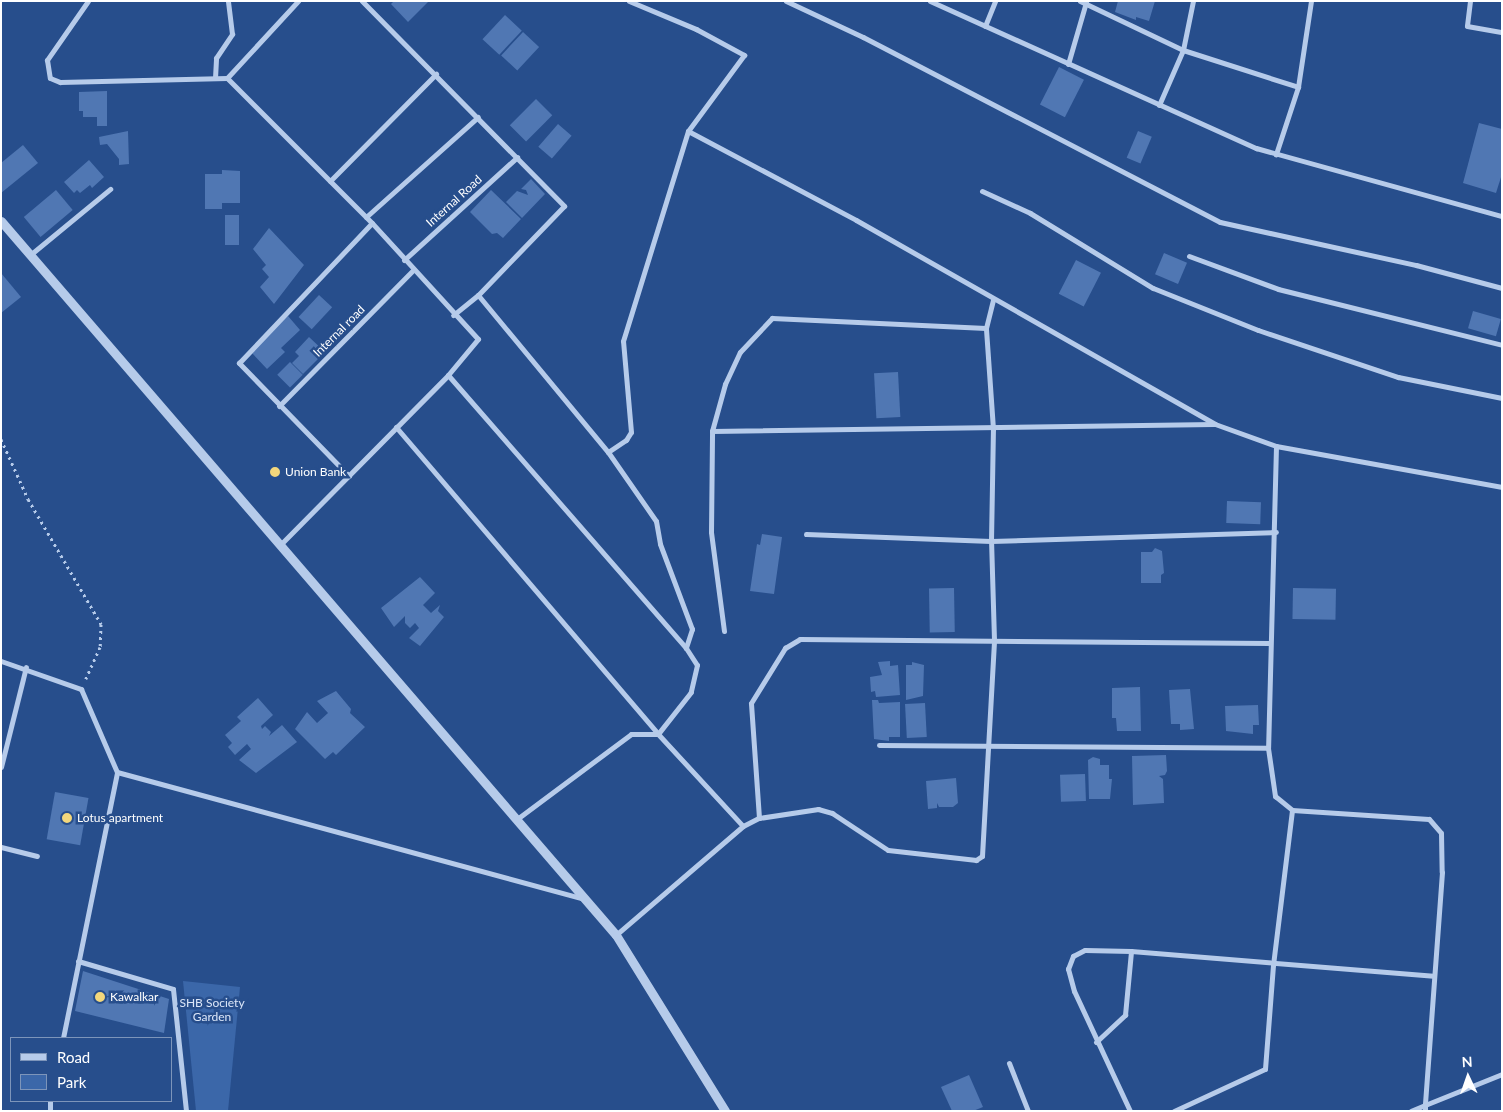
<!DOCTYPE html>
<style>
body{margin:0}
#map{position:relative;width:1503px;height:1112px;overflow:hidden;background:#274e8c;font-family:Lato,sans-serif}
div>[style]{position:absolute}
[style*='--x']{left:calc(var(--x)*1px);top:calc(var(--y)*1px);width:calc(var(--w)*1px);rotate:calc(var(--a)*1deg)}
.green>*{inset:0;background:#3b67a9}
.building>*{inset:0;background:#5077b3;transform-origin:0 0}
.path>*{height:3px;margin-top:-1.5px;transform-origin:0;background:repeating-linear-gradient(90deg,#b6cbea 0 2.5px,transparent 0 6.5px)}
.minor>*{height:5px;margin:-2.5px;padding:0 2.5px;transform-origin:2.5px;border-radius:2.5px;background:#b6cbea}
.tertiary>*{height:9px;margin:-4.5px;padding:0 4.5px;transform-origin:4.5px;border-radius:4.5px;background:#b6cbea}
.dots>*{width:14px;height:14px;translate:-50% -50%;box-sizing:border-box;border:2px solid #274e8c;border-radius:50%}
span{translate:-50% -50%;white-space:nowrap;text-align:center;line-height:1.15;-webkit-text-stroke:5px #274e8c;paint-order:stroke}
.street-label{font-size:12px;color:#fff}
.poi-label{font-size:12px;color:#fff}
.left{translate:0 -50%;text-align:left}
.park-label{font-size:12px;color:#dbe6f8}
.frame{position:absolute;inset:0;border:2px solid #fff;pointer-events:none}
.legend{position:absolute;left:10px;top:1037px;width:162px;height:65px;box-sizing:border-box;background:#274e8c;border:1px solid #7d95ba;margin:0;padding:6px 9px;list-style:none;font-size:15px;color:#fff}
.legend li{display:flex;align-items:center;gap:10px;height:25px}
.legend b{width:25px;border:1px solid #7d95ba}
.north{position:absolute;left:1443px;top:1052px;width:50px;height:50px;-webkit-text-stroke:4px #274e8c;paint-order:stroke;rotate:357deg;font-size:14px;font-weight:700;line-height:20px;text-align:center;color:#fff}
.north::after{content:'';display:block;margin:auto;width:18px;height:22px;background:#fff;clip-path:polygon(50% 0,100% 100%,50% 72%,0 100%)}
</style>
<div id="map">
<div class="green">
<i style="clip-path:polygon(183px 981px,240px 987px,228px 1111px,196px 1111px)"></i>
</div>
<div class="building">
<i style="clip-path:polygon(394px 1px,429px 1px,408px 22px,391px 4px)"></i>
<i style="clip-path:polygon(1118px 1px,1155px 1px,1149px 21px,1136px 17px,1136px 20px,1115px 12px)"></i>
<i style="left:505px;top:15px;width:23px;height:33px;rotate:43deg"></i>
<i style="left:523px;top:32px;width:22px;height:32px;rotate:43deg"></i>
<i style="left:1059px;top:67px;width:28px;height:42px;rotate:27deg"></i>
<i style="clip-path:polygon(107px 91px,107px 126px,97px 126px,97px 117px,83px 117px,83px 111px,79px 111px,79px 92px)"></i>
<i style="left:536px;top:99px;width:23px;height:37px;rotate:45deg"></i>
<i style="clip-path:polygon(1479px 123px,1502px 129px,1502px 174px,1496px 193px,1463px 183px)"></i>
<i style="left:558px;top:124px;width:18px;height:30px;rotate:41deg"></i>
<i style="clip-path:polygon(128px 131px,129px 164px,119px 165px,119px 159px,107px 144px,100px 145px,99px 137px)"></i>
<i style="left:1138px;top:131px;width:15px;height:29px;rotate:23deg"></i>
<i style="clip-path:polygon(23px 145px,38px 163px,1px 193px,1px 163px)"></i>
<i style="clip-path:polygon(89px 160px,104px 177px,92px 188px,90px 185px,80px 193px,77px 190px,74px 193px,64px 182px)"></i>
<i style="clip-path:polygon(222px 170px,240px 171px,240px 203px,222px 203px,222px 209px,205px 209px,205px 174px,222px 174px)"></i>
<i style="clip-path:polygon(531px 179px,545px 194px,522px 218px,506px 202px,517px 191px,528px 195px,526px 190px,521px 189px)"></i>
<i style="left:56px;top:190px;width:26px;height:42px;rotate:50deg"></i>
<i style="clip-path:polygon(491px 190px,521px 219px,503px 238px,497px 233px,492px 234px,470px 212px)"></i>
<i style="left:225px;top:215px;width:14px;height:30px"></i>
<i style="clip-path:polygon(269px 228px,304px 265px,274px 304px,260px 287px,269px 277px,262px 269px,266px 265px,253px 249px)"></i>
<i style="left:1164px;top:253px;width:25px;height:23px;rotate:23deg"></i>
<i style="left:1076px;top:260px;width:28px;height:38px;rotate:27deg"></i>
<i style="clip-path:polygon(1px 273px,21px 297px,1px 313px)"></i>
<i style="left:319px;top:295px;width:18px;height:30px;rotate:43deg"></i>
<i style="left:1473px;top:311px;width:29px;height:18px;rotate:16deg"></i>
<i style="clip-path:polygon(288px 316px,300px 330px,281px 348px,285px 352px,267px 369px,251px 352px)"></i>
<i style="clip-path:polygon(309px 337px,325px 352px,303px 374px,292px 363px,299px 356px,295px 352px)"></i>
<i style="left:290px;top:362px;width:18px;height:18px;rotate:45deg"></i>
<i style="left:898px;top:372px;width:45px;height:24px;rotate:87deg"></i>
<i style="left:1227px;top:501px;width:34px;height:22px;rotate:2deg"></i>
<i style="clip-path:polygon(762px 534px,782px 537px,774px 594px,750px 591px,757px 544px,760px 545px)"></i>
<i style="clip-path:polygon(1155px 548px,1162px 551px,1164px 573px,1161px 575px,1161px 583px,1141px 583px,1141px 552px,1152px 552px)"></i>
<i style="clip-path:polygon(420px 577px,435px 593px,423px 605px,431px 613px,440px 605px,438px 611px,444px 617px,420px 646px,409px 638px,419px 628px,415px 623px,410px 628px,405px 623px,405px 616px,394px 627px,381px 608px)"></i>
<i style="left:954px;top:588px;width:44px;height:25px;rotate:89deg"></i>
<i style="left:1293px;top:588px;width:43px;height:31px;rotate:1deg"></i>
<i style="clip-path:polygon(890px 661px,890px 666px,898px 665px,900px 695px,876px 697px,875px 691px,871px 692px,870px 677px,882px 675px,878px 662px)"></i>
<i style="clip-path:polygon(912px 662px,924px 665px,923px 696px,906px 700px,906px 665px,912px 665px)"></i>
<i style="clip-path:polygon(1140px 687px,1141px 731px,1117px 731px,1116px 718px,1112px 718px,1112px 688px)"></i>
<i style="clip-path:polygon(1190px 689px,1194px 729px,1180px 730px,1180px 724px,1171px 724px,1169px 690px)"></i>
<i style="clip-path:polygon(336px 691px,351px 709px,350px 713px,365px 727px,336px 755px,333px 752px,325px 759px,295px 729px,307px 712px,317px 723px,328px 713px,317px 701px)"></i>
<i style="clip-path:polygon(258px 698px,273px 715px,261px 726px,262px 729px,265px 726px,271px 732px,269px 736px,282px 725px,297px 742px,256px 773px,239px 760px,251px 749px,247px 744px,235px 755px,228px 747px,232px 743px,225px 735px,241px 721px,237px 717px)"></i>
<i style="clip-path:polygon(872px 700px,878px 700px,879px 703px,900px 702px,900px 737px,889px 737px,889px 741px,874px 739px)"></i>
<i style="left:925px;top:703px;width:34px;height:20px;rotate:87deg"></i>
<i style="clip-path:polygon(1258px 705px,1259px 725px,1253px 725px,1253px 734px,1226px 731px,1225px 706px)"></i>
<i style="clip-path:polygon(1166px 755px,1167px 771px,1165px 775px,1159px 776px,1163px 779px,1164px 803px,1133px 805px,1132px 756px)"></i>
<i style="clip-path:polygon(1093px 757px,1100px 759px,1100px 765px,1109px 765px,1109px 779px,1112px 779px,1110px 799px,1089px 799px,1088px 760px)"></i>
<i style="left:1085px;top:774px;width:27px;height:25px;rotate:88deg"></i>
<i style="clip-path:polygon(956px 778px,958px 803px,953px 807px,939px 807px,937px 803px,937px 808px,928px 809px,926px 781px)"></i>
<i style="left:55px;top:792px;width:34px;height:48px;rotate:10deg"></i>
<i style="clip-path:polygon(83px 971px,169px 999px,164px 1033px,75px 1011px)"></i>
<i style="clip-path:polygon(969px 1075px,983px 1107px,973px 1111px,952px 1111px,941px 1087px)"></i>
</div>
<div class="path">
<i style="--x:1;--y:439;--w:66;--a:65.8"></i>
<i style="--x:28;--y:499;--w:145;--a:59.7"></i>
<i style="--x:101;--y:624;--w:23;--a:92"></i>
<i style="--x:100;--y:647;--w:35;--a:114"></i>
</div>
<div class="minor">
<i style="--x:88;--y:1;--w:72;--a:124.8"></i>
<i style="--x:47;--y:60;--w:18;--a:81"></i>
<i style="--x:50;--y:78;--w:11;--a:22"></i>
<i style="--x:60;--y:82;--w:167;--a:-1.4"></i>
<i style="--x:362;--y:1;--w:288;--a:45.4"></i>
<i style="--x:564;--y:206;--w:124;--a:134"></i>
<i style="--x:478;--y:295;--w:32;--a:141"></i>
<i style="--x:629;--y:1;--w:73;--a:22.7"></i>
<i style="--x:696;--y:29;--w:55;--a:28.4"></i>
<i style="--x:744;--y:55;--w:94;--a:126.4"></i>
<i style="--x:688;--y:131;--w:190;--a:27.9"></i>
<i style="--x:856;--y:220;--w:413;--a:29.6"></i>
<i style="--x:1215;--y:424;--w:65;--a:19.8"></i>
<i style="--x:1276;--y:446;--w:302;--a:91.5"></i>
<i style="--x:1268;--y:748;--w:49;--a:81.7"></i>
<i style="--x:1275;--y:796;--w:22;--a:39"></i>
<i style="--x:1292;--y:810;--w:137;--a:3.8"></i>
<i style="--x:1429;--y:819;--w:18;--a:49"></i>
<i style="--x:1441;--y:833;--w:39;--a:89"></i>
<i style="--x:1442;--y:872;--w:234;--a:94.2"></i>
<i style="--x:1425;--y:1105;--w:15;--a:157"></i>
<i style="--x:786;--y:1;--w:85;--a:25.1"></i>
<i style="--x:863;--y:37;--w:402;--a:27.4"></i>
<i style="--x:1220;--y:222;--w:201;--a:12.4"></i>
<i style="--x:1416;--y:265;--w:89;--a:15"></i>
<i style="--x:930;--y:1;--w:358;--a:24.3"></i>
<i style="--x:1256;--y:148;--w:255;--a:15.5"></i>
<i style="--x:1080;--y:1;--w:114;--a:25.4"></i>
<i style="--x:1183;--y:50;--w:121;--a:17.8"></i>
<i style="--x:1298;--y:87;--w:71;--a:108.2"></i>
<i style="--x:1470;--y:1;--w:25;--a:97"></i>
<i style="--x:1467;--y:26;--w:36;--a:10"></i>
<i style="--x:985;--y:26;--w:27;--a:-68"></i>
<i style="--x:1068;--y:64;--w:65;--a:-73.8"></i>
<i style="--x:215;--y:78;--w:20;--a:-87"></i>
<i style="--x:216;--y:58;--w:29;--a:-56"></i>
<i style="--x:232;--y:34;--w:33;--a:-97"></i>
<i style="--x:1298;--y:87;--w:87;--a:-81.4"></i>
<i style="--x:1159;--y:105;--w:60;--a:-66.4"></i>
<i style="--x:1183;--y:50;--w:50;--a:-78.5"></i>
<i style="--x:330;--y:181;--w:151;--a:-45.3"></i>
<i style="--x:982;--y:191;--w:53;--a:24.6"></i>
<i style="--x:1030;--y:213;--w:144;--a:31.4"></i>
<i style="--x:1153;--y:288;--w:113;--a:21.8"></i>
<i style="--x:1258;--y:330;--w:148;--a:18.6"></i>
<i style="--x:1398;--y:377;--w:106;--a:11.4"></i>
<i style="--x:366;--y:217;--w:150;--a:-41.8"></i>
<i style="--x:30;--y:255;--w:104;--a:-39.5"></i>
<i style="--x:1189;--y:256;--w:95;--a:20.3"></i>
<i style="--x:1278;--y:289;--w:231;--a:14"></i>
<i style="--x:404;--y:260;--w:153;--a:-42.3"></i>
<i style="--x:478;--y:295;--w:204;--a:50.4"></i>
<i style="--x:608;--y:452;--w:84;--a:55.2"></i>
<i style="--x:656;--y:521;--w:23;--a:80"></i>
<i style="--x:660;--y:544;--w:91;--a:69.4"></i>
<i style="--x:692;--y:629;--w:20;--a:108"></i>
<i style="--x:686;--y:648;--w:20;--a:57"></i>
<i style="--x:697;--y:665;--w:28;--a:103"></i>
<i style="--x:691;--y:692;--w:53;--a:128.2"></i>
<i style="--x:658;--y:734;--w:125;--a:47.3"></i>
<i style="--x:743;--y:826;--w:167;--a:139.4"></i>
<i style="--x:448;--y:375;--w:362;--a:48.9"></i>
<i style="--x:279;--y:406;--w:191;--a:-45.4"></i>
<i style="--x:396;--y:427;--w:404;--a:49.5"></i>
<i style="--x:712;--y:431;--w:502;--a:-0.8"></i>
<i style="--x:1276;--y:446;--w:230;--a:10.3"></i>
<i style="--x:608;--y:452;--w:22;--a:-34"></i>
<i style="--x:626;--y:440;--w:9;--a:-58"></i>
<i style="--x:631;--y:432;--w:91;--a:-95"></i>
<i style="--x:623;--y:341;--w:220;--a:-72.8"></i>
<i style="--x:349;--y:476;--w:158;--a:-134.2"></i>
<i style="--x:239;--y:363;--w:193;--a:-46.5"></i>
<i style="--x:806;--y:534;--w:185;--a:2.2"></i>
<i style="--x:991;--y:541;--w:285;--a:-1.8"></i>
<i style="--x:280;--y:545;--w:239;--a:-45.3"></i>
<i style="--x:448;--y:375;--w:47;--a:-50.2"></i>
<i style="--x:478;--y:339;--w:157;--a:-132.4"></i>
<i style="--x:372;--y:223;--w:205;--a:-135"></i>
<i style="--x:227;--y:78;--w:105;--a:-47.3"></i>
<i style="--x:724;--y:631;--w:100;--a:-97.5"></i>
<i style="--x:711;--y:532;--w:101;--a:-89.4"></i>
<i style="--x:712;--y:431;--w:49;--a:-74.5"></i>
<i style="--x:725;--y:384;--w:35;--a:-65"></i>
<i style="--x:740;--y:352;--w:47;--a:-46.7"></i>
<i style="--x:772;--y:318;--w:214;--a:2.7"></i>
<i style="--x:1;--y:661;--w:85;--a:19.3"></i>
<i style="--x:81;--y:689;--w:90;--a:66.6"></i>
<i style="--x:879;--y:745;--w:389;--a:0.4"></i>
<i style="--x:1;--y:767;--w:103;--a:-76"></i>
<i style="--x:759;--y:818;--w:115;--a:-94"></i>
<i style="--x:751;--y:703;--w:65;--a:-58.3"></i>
<i style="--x:785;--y:648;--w:17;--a:-31"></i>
<i style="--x:800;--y:639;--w:469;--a:0.5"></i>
<i style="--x:517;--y:819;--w:142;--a:-36.7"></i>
<i style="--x:631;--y:734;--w:27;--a:0"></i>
<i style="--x:743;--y:826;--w:18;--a:-27"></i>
<i style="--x:759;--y:818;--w:60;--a:-8.7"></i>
<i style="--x:818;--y:809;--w:15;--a:16"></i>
<i style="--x:832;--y:813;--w:67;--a:33.5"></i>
<i style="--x:888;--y:850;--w:89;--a:6.5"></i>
<i style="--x:976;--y:860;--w:7;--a:-34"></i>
<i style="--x:982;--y:856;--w:216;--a:-86.8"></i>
<i style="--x:994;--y:640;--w:99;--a:-91.7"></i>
<i style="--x:991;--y:541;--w:112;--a:-89"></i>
<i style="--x:993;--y:429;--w:101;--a:-94"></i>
<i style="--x:986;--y:328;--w:30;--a:-76"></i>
<i style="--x:1;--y:847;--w:37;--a:14"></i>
<i style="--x:78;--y:961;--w:99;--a:16.4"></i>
<i style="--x:173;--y:989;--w:123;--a:83.9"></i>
<i style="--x:63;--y:1038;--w:271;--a:-78.5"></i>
<i style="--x:117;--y:772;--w:482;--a:15.2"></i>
<i style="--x:1096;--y:1042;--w:40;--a:-43"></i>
<i style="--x:1125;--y:1015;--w:64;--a:-84.6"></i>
<i style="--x:1009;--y:1063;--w:52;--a:68.4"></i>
<i style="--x:50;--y:1111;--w:10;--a:-90"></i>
<i style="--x:1130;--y:1111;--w:132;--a:-115"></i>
<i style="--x:1074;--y:991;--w:23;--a:-105"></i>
<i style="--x:1068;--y:969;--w:14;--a:-69"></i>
<i style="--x:1073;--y:956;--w:13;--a:-27"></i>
<i style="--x:1085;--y:950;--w:46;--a:1.2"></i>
<i style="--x:1131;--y:951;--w:303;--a:4.7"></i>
<i style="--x:1174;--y:1111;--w:100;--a:-24.8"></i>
<i style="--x:1265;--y:1069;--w:104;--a:-85.6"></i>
<i style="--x:1273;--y:965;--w:156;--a:-83"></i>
<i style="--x:1425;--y:1111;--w:6;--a:-90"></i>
<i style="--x:1425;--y:1105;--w:83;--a:-21.9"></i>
</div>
<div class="tertiary">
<i style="--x:1;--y:221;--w:942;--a:49.26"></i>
<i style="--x:616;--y:935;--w:207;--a:58.2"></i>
</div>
<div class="dots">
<i style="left:275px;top:472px;background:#f3d77c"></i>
<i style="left:67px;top:818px;background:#f3d77c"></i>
<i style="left:100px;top:997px;background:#f3d77c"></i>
</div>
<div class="street-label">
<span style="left:454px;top:201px;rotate:-42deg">Internal Road</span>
<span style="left:339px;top:331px;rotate:-45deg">Internal road</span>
</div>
<div class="poi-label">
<span class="left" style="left:285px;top:472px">Union Bank</span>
<span class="left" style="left:77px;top:818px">Lotus apartment</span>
<span class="left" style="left:110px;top:997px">Kawalkar</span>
</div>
<div class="park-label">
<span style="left:212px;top:1010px">SHB Society<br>Garden</span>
</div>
<div class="frame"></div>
<ul class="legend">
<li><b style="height:6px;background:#b6cbea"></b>Road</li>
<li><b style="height:14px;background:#3b67a9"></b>Park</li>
</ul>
<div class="north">N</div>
</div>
